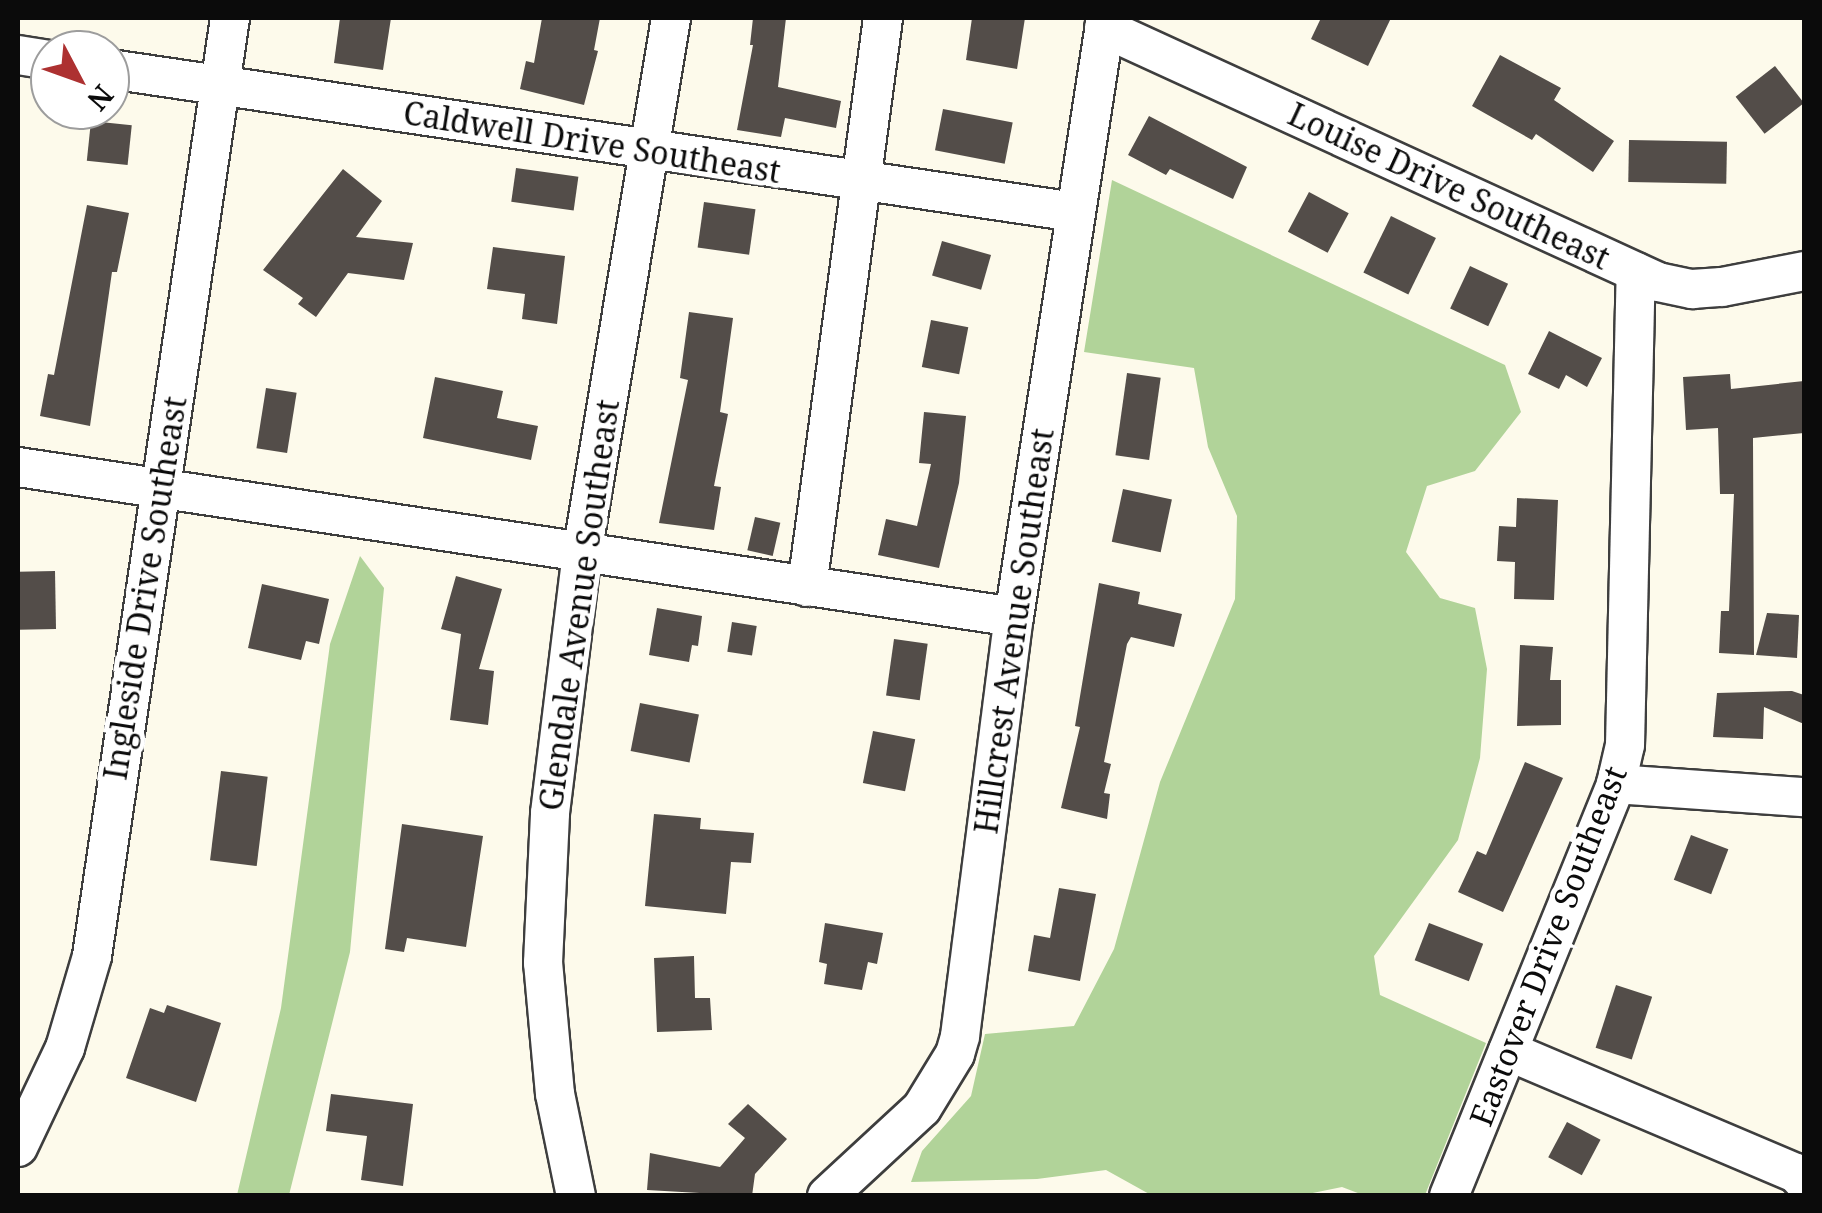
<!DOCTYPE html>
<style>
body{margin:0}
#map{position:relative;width:1822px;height:1213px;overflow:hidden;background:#fdfaeb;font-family:"Noto Serif",serif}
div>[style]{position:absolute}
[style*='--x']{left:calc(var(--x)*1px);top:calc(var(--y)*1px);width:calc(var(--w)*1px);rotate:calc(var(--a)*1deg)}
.forest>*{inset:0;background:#b1d399}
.building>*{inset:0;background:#534d49;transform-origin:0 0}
.roads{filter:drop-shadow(2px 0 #3e3e3e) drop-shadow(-2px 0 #3e3e3e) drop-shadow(0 2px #3e3e3e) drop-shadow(0 -2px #3e3e3e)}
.minor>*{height:38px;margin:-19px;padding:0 19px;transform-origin:19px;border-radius:19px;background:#fff}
span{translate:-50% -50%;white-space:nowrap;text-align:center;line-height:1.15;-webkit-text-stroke:10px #fff;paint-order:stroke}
.street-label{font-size:32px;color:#0b0b0b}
.frame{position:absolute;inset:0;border:20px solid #0b0b0b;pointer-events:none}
.north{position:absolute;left:30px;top:30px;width:100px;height:100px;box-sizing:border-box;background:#fff;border:2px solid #9d9d9d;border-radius:50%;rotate:131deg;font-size:28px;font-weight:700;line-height:40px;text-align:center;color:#0b0b0b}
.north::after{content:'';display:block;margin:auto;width:35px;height:45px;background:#ad3131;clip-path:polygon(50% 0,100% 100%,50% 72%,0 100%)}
</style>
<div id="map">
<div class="forest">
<i style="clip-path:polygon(1112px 180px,1505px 365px,1521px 412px,1475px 471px,1427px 486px,1406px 552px,1440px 598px,1475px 608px,1487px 669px,1480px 758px,1458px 840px,1374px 956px,1380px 995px,1486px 1043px,1425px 1195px,1363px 1195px,1342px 1187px,1298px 1196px,1151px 1195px,1106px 1170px,1037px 1179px,911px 1182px,922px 1151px,971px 1096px,985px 1034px,1074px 1026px,1114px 949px,1160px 782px,1235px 599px,1237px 516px,1208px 447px,1194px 368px,1084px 352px)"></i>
<i style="clip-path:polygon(360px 556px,384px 588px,350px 952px,289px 1195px,237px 1195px,281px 1008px,330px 644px)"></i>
</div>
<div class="building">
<i style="clip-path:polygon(340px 18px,391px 18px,383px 70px,334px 63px)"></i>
<i style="clip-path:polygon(542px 18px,600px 18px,594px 50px,598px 51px,584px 105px,520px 89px,526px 61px,534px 63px)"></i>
<i style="clip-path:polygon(753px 18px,786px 18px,778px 87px,841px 101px,836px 128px,785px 118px,781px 137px,737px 130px,753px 45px,750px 45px)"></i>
<i style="clip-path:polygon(972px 18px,1025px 18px,1017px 69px,966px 60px)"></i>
<i style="clip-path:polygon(1321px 18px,1391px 18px,1368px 66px,1311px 39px)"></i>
<i style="clip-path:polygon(1500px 55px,1561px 88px,1554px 100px,1614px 141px,1593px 172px,1536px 134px,1532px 140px,1472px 106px)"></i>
<i style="left:1775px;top:66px;width:47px;height:50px;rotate:52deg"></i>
<i style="left:943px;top:109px;width:71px;height:42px;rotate:11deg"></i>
<i style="clip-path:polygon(1149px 116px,1247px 167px,1233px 199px,1170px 169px,1166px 175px,1128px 155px)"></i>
<i style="left:91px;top:121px;width:41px;height:40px;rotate:6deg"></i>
<i style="left:1629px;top:140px;width:98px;height:42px;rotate:1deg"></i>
<i style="left:516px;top:168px;width:63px;height:34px;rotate:8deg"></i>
<i style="clip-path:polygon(343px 169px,382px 201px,356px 237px,413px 243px,404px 280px,348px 273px,316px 317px,298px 304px,303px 298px,263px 270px)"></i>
<i style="left:1309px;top:192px;width:45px;height:45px;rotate:28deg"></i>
<i style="left:704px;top:202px;width:52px;height:46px;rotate:8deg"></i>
<i style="clip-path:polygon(87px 205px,129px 213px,117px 272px,112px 272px,90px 426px,40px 416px,48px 374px,54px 375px)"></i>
<i style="left:1391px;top:216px;width:50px;height:63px;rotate:26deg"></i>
<i style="left:942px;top:241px;width:51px;height:36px;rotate:16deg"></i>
<i style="clip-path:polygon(493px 247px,565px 256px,557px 324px,522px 319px,525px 294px,487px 289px)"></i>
<i style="left:1470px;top:266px;width:42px;height:47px;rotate:25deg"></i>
<i style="clip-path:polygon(689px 312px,733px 318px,720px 412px,728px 414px,714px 486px,721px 487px,714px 530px,659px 523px,688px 380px,680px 378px)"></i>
<i style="left:931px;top:320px;width:38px;height:48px;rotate:11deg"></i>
<i style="clip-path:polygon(1549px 331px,1602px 358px,1587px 387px,1566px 375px,1559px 389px,1528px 374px)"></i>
<i style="left:1127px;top:373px;width:34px;height:83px;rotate:8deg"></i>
<i style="clip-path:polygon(1730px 374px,1731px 389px,1804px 381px,1804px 433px,1753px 438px,1754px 655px,1719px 653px,1721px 611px,1729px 611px,1734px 494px,1720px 494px,1718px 428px,1686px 430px,1683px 377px)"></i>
<i style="clip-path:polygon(435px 377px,503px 391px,497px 418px,538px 426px,531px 460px,423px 438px)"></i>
<i style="left:266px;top:388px;width:31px;height:61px;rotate:9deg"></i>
<i style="clip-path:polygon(924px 412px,966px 416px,959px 483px,939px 568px,878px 555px,886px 519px,917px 526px,931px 464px,919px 463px)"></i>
<i style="left:1123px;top:489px;width:50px;height:54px;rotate:12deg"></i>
<i style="clip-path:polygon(1517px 498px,1558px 500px,1554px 600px,1514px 599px,1515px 562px,1497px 561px,1499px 526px,1516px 527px)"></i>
<i style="left:755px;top:517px;width:26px;height:34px;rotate:13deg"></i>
<i style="left:55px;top:571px;width:58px;height:37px;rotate:89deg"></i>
<i style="clip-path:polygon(456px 576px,502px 589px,479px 669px,494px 671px,488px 725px,450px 720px,461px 634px,441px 629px)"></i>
<i style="clip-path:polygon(1099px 583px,1140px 592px,1138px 604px,1182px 614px,1174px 647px,1131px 637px,1127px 644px,1104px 762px,1111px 764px,1104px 793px,1110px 794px,1107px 819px,1061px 808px,1080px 727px,1075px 726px)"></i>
<i style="clip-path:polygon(262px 584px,329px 599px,319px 644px,306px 641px,301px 660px,248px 648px)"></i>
<i style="clip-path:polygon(657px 608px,702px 616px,698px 646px,692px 645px,689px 662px,649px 655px)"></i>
<i style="clip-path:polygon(1767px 613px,1799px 615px,1797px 658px,1756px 655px)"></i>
<i style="left:732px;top:622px;width:25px;height:30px;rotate:9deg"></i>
<i style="left:894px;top:639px;width:34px;height:57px;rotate:8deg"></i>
<i style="clip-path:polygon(1520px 645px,1553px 647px,1550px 680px,1561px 680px,1561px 725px,1517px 726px)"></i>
<i style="clip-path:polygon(1792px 691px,1804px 695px,1804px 724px,1764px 707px,1763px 739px,1713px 737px,1717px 693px)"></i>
<i style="left:640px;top:703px;width:60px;height:49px;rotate:11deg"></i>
<i style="left:873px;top:731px;width:43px;height:53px;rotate:11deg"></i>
<i style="clip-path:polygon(1525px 762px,1563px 778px,1503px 912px,1458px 892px,1477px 851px,1486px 855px)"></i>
<i style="left:221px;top:771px;width:47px;height:90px;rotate:7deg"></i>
<i style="clip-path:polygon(654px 814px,701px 818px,700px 829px,754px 833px,751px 863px,731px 862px,726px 914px,645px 906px)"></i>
<i style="clip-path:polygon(402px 824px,483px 836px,466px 947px,407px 938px,404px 952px,385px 949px)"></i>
<i style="left:1691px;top:835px;width:40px;height:48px;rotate:21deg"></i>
<i style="clip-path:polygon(1059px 888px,1096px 894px,1080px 981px,1028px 971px,1034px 935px,1050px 938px)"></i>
<i style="clip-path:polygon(825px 923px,883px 933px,877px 964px,868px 962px,862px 990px,824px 984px,827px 964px,819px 962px)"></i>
<i style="left:1429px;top:923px;width:58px;height:40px;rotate:21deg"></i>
<i style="clip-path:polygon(694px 956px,695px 998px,710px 998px,712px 1030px,657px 1032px,654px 958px)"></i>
<i style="left:1616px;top:985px;width:38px;height:66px;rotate:18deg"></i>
<i style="clip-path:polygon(167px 1005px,221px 1023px,196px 1102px,126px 1078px,150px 1008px,164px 1013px)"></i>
<i style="clip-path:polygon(331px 1094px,413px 1104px,403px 1186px,361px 1180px,367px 1136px,326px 1131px)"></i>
<i style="clip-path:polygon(748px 1104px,787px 1139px,755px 1174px,752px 1196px,647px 1190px,650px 1153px,720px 1167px,745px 1138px,728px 1124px)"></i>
<i style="left:1567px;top:1122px;width:38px;height:40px;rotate:28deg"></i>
</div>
<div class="roads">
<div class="minor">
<i style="--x:1104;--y:28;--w:609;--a:24.63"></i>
<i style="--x:1658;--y:282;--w:35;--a:12"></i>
<i style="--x:1692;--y:289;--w:30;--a:-4"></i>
<i style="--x:1722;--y:287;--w:84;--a:-11"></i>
<i style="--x:18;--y:55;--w:32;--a:9"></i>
<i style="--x:110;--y:69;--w:976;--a:8.43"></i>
<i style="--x:18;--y:467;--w:1007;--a:8.56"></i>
<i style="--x:807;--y:587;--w:574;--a:-82.39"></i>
<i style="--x:1616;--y:784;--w:188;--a:4"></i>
<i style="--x:1508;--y:1051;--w:313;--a:23"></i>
<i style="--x:1796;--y:1173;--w:12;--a:48"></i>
<i style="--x:18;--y:1147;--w:110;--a:-64.6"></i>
<i style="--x:65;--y:1048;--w:96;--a:-73.6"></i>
<i style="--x:92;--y:956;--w:948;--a:-81.63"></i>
<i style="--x:576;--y:1196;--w:104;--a:-101.6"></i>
<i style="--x:555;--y:1094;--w:132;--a:-95.2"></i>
<i style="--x:543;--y:963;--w:150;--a:-87.3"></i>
<i style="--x:550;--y:813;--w:261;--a:-83"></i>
<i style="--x:582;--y:554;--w:543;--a:-80.57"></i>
<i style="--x:827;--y:1196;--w:129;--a:-42.8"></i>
<i style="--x:922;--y:1108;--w:63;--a:-58.6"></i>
<i style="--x:955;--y:1054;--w:19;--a:-74"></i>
<i style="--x:960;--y:1036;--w:422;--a:-82.7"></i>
<i style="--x:1014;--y:617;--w:606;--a:-81.27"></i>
<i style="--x:1449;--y:1196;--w:445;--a:-67.9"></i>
<i style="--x:1616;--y:784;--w:40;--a:-77"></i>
<i style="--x:1625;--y:745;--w:473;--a:-88.7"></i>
</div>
</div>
<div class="street-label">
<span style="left:592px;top:142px;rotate:9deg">Caldwell Drive Southeast</span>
<span style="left:1449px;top:186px;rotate:25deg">Louise Drive Southeast</span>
<span style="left:145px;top:588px;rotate:-81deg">Ingleside Drive Southeast</span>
<span style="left:579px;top:605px;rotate:-82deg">Glendale Avenue Southeast</span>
<span style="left:1014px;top:631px;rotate:-82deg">Hillcrest Avenue Southeast</span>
<span style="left:1548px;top:946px;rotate:-69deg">Eastover Drive Southeast</span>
</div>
<div class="frame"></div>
<div class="north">N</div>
</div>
